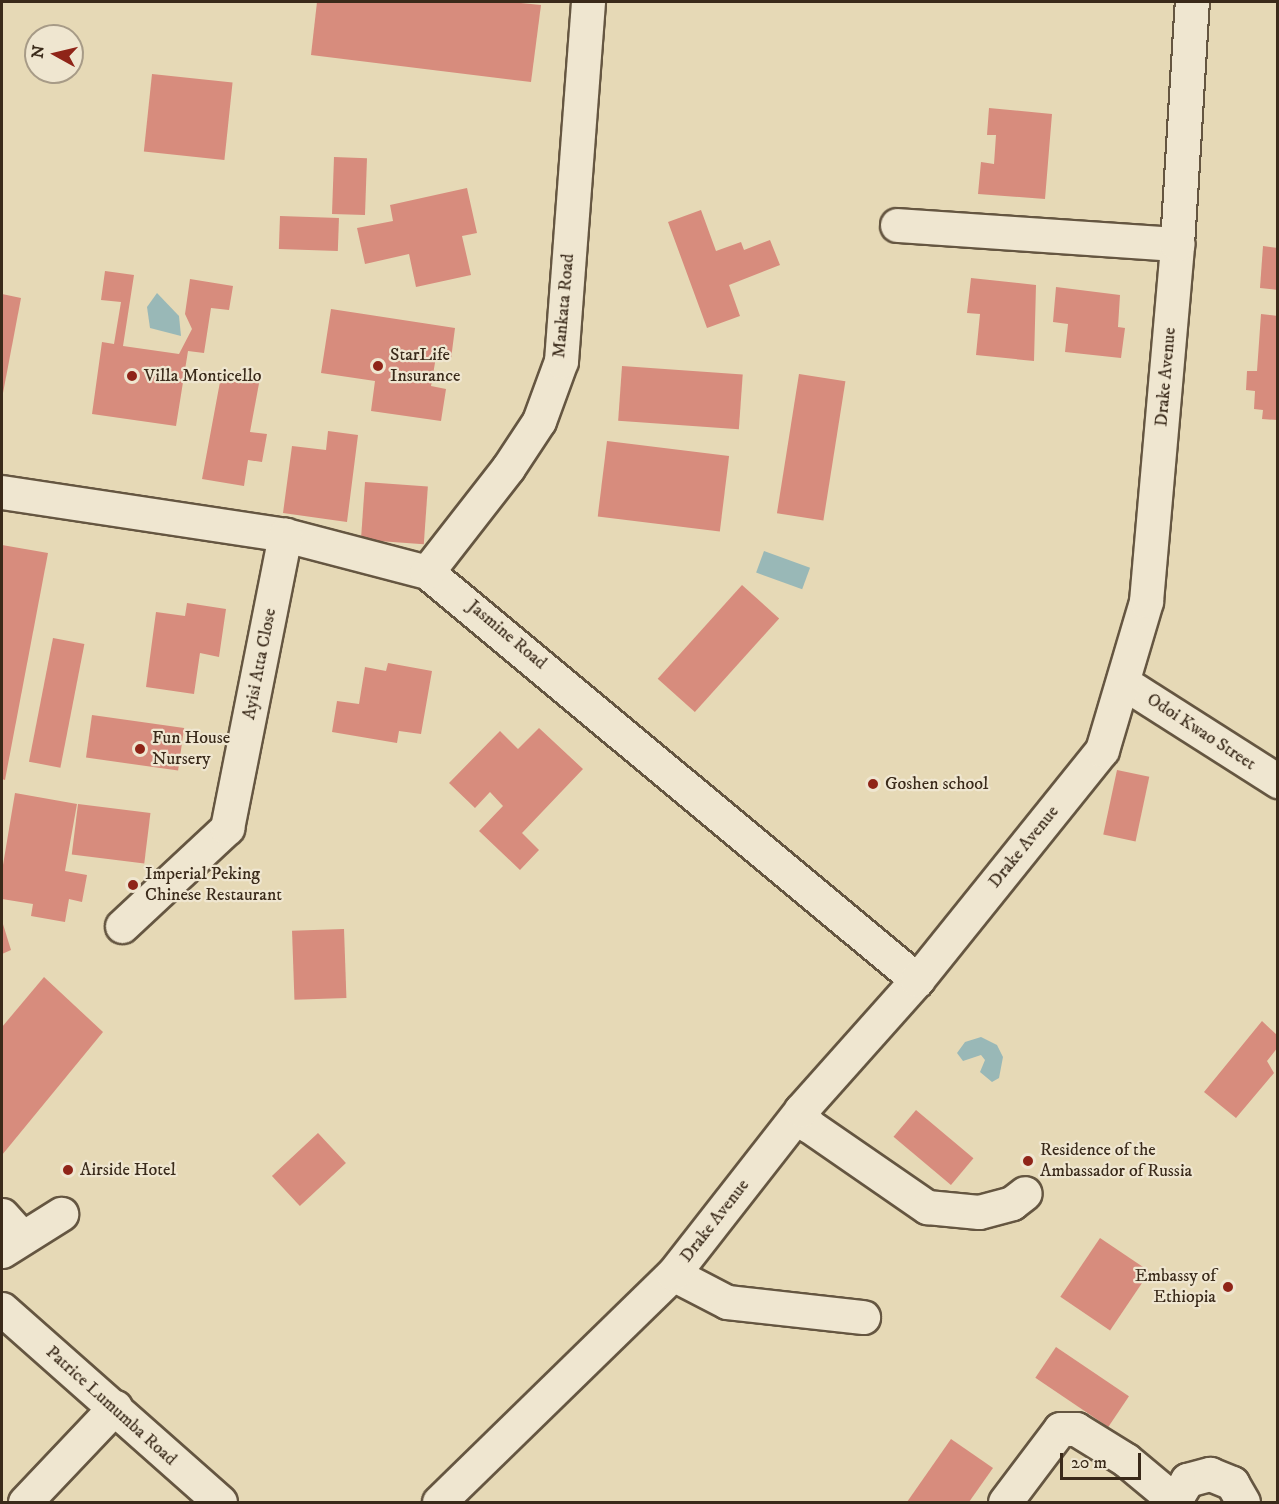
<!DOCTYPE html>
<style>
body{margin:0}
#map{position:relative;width:1279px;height:1504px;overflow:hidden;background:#e6d9b6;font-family:"IM FELL DW Pica",serif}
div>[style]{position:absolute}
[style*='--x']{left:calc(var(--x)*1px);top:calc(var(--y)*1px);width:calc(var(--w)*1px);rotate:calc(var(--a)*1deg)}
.water>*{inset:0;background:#99b8b7;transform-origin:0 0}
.building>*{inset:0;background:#d78c7d;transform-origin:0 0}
.roads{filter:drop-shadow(2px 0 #655641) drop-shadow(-2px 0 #655641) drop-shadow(0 2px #655641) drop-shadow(0 -2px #655641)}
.minor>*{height:33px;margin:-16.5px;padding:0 16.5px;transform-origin:16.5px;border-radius:16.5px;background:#efe6d0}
.dots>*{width:16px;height:16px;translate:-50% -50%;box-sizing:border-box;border:3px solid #efe6d0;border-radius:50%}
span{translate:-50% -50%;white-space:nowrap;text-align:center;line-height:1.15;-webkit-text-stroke:4.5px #efe6d0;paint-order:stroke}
.street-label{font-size:18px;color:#3a2a1a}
.poi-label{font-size:18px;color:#3a2a1a}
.left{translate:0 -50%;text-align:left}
.right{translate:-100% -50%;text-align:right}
.frame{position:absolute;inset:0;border:3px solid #3a2a1a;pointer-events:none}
.north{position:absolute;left:24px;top:24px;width:60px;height:60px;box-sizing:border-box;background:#efe6d0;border:2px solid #a79b87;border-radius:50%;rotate:278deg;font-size:16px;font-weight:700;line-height:24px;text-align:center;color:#3a2a1a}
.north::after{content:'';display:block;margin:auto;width:21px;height:27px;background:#8f2418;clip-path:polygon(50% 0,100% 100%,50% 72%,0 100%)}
.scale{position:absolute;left:1060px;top:1453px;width:81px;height:27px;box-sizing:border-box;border:3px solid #3a2a1a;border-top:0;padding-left:8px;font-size:18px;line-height:21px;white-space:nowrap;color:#3a2a1a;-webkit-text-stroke:4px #efe6d0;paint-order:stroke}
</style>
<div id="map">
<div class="water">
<i style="clip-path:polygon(157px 293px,179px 316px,181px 336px,150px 328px,147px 307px)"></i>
<i style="left:764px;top:551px;width:49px;height:23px;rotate:20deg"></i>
<i style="clip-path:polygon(981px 1037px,997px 1045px,1003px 1057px,999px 1078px,992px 1082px,980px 1072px,985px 1060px,981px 1055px,963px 1061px,957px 1053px,965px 1042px)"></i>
</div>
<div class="building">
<i style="clip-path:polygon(317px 2px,511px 2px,541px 5px,531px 82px,311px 55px)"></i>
<i style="left:152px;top:74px;width:81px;height:78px;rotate:6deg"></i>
<i style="clip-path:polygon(989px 108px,1052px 114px,1045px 199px,978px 194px,981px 162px,994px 164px,996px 135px,987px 135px)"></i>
<i style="left:334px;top:157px;width:33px;height:57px;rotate:2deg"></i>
<i style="clip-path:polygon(467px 188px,477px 233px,462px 236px,471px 275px,416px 287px,409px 254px,365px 264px,357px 228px,393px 221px,390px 205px)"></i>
<i style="clip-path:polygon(701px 210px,716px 251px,741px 242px,744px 250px,770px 240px,780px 265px,729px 285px,740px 316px,707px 328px,668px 222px)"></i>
<i style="left:280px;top:216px;width:59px;height:33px;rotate:2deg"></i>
<i style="clip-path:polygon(1263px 246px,1278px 248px,1278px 290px,1260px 288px)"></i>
<i style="clip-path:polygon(105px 271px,134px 275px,123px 346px,179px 354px,192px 329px,185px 314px,190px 279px,233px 286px,229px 310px,211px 308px,204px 353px,188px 351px,176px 426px,92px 414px,102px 342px,114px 344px,121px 302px,101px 300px)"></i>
<i style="clip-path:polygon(971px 278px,1036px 285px,1034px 361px,976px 355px,980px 314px,967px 313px)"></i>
<i style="clip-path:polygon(1056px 287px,1120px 295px,1118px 327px,1125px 328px,1121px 358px,1065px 352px,1068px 324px,1053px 322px)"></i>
<i style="clip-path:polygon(2px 294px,21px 298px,3px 393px,2px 393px)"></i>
<i style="clip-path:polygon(331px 309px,455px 328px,451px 359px,436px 357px,431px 386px,446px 389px,441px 421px,371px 411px,375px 381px,321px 373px)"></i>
<i style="clip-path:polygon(1261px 314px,1278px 316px,1278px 420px,1262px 419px,1263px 410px,1254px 409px,1255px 391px,1246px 390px,1247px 371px,1257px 371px)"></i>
<i style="left:622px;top:366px;width:121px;height:55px;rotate:4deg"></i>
<i style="clip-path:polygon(222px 371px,260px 378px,250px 432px,267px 434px,262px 462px,248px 460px,244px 486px,202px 479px)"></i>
<i style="left:799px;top:374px;width:47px;height:141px;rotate:9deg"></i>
<i style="clip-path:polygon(328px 431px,358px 435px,347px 522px,283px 513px,292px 446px,326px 450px)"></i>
<i style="left:607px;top:441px;width:123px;height:76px;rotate:7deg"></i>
<i style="left:365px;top:482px;width:63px;height:58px;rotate:4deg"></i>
<i style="clip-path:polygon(2px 545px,48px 553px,5px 780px,2px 779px)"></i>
<i style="left:742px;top:585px;width:50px;height:126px;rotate:42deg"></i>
<i style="clip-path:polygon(187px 603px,226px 609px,219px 657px,200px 653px,194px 694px,146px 687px,156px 612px,185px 616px)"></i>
<i style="left:53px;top:638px;width:32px;height:126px;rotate:11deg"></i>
<i style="clip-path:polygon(388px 663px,432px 671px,421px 734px,399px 731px,397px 743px,332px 732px,337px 701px,359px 704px,365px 667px,386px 671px)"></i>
<i style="left:92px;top:715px;width:93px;height:43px;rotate:8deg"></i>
<i style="clip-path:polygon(539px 728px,583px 769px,522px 833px,539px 850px,520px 870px,479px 831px,503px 806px,490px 792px,475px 808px,449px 783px,500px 731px,518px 749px)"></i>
<i style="left:1117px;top:770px;width:33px;height:66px;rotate:12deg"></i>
<i style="clip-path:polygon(15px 793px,77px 804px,65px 871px,87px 875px,82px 902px,69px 899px,65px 922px,31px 916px,33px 904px,2px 899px,2px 871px)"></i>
<i style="left:78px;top:804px;width:73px;height:51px;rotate:7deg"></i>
<i style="clip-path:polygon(2px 921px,11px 950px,2px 954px)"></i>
<i style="left:344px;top:929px;width:69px;height:52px;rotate:88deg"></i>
<i style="clip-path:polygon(44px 977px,103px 1032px,2px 1155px,2px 1027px)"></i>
<i style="clip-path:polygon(1262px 1021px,1278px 1036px,1278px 1047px,1267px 1061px,1274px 1073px,1236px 1118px,1204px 1092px)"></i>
<i style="left:916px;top:1110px;width:75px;height:35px;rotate:40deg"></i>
<i style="left:318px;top:1133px;width:41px;height:63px;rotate:47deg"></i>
<i style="left:1100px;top:1238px;width:60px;height:71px;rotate:34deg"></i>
<i style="left:1056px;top:1347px;width:88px;height:37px;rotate:34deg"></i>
<i style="clip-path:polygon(951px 1439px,993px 1468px,969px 1502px,907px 1502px)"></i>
</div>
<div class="roads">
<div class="minor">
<i style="--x:897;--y:225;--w:281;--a:3.9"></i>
<i style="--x:2;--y:492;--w:286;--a:8.6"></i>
<i style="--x:285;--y:535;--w:147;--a:14.6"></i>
<i style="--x:427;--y:572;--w:638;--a:39.78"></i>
<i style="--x:427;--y:572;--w:132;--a:-52.1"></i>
<i style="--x:508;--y:468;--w:56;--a:-56.6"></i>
<i style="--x:539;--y:421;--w:64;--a:-69.9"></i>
<i style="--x:561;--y:361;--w:360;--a:-85.7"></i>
<i style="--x:1124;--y:683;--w:183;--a:32.5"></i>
<i style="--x:122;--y:926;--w:144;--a:-43"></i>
<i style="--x:227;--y:828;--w:299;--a:-78.8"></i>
<i style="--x:801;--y:1110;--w:17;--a:65"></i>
<i style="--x:808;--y:1125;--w:145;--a:34.6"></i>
<i style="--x:927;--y:1207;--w:52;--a:5.5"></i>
<i style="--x:979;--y:1212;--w:34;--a:-15"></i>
<i style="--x:1012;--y:1203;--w:16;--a:-38"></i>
<i style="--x:2;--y:1215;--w:30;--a:48"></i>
<i style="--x:2;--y:1251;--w:70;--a:-32.1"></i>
<i style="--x:673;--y:1274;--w:61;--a:27.4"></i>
<i style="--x:727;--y:1302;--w:137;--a:6.3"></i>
<i style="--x:2;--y:1309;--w:291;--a:41.5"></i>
<i style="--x:25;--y:1502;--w:131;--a:-46.5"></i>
<i style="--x:439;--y:1502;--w:327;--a:-44.3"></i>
<i style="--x:673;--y:1274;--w:208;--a:-52"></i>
<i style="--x:801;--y:1110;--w:174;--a:-48.3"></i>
<i style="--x:917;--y:980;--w:295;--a:-51.2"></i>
<i style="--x:1102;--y:750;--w:155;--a:-73.5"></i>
<i style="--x:1146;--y:601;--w:358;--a:-85"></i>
<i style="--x:1177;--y:244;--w:242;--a:-86.5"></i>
<i style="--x:1005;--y:1502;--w:91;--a:-53"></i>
<i style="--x:1060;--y:1429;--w:16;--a:0"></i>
<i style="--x:1076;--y:1429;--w:59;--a:31.8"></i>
<i style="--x:1126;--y:1460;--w:62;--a:39.8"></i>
<i style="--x:1174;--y:1502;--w:26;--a:-59"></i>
<i style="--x:1187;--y:1480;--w:24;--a:-15"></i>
<i style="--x:1210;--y:1474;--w:24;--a:22"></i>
<i style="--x:1232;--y:1483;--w:22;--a:60"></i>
</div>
</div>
<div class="dots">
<i style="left:378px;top:366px;background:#8f2418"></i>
<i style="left:132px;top:376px;background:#8f2418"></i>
<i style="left:140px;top:749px;background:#8f2418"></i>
<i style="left:873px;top:784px;background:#8f2418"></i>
<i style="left:133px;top:885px;background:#8f2418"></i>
<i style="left:1028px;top:1161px;background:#8f2418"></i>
<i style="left:68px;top:1170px;background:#8f2418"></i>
<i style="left:1228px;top:1287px;background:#8f2418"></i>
</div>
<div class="street-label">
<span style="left:564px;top:306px;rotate:-85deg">Mankata Road</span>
<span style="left:1166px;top:377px;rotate:-85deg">Drake Avenue</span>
<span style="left:507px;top:635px;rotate:40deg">Jasmine Road</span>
<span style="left:260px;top:664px;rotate:-79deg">Ayisi Atta Close</span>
<span style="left:1201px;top:732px;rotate:33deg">Odoi Kwao Street</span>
<span style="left:1024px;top:847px;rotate:-51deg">Drake Avenue</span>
<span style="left:715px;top:1221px;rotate:-52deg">Drake Avenue</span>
<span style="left:111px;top:1406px;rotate:42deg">Patrice Lumumba Road</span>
</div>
<div class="poi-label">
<span class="left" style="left:390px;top:366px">StarLife<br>Insurance</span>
<span class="left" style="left:144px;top:376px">Villa Monticello</span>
<span class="left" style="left:152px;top:749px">Fun House<br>Nursery</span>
<span class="left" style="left:885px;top:784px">Goshen school</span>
<span class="left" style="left:145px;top:885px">Imperial Peking<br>Chinese Restaurant</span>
<span class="left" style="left:1040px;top:1161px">Residence of the<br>Ambassador of Russia</span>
<span class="left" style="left:80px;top:1170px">Airside Hotel</span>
<span class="right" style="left:1216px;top:1287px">Embassy of<br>Ethiopia</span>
</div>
<div class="frame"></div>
<div class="north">N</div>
<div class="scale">20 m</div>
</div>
